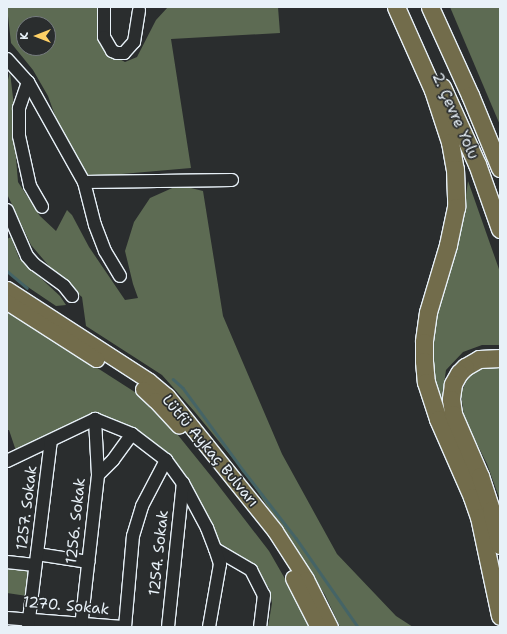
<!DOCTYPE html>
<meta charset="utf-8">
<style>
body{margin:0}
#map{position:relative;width:507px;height:634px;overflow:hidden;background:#2a2d2e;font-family:"Shantell Sans",sans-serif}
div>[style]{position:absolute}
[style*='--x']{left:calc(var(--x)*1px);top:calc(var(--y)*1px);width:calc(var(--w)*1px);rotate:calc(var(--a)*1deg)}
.green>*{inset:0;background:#5d6b53}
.stream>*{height:2.5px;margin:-1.25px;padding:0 1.25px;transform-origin:1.25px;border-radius:1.25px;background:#456466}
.roads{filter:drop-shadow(1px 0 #e8f1f8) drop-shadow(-1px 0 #e8f1f8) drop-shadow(0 1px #e8f1f8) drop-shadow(0 -1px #e8f1f8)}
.minor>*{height:12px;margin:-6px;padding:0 6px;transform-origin:6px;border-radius:6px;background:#2a2d2e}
.major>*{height:15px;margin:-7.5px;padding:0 7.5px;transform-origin:7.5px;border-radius:7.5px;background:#726c4b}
.highway>*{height:17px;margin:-8.5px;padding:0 8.5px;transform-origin:8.5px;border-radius:8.5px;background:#726c4b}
span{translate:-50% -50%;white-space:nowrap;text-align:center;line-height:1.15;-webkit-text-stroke:3.5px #2a2d2e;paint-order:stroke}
.street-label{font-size:15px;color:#e8f1f8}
.frame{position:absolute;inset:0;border:8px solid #e8f1f8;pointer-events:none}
.north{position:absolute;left:16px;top:16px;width:40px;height:40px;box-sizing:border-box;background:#2a2d2e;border:1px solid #767b7f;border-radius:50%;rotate:270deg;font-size:11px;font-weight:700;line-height:16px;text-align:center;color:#e8f1f8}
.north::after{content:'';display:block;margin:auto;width:14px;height:18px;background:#ffd166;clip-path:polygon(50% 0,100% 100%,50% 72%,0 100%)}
</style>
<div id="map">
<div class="green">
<i style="clip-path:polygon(evenodd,7px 7px,102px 7px,114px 56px,125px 62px,137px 57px,156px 20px,168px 7px,278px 7px,280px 33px,171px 39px,191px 168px,87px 177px,58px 124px,48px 96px,33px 70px,11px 43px,7px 7px,24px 24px,48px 24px,48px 48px,24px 48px,24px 24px)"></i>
<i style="clip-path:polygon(450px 7px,500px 7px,500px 125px)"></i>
<i style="clip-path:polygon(10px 72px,15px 115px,16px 158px,18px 182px,40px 216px,56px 231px,67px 210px,72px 215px,89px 247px,125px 300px,138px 298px,133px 284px,125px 251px,134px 222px,150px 198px,179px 185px,203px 191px,223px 316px,282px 454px,337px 554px,396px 616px,413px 627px,340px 627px,325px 595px,248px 477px,194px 411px,162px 375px,86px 326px,82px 297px,60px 279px,31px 245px,7px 194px,7px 84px)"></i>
<i style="clip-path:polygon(468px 181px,500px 272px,500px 345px,482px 345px,463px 352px,446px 370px,441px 403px,435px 382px,432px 351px,434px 312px,464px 209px)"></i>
<i style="clip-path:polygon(11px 237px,19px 258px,60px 296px,66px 305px,56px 306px,13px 277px,7px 269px,7px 239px)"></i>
<i style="clip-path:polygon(7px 310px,141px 396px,165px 419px,215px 481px,269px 551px,288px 584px,309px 627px,268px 627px,272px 603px,269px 588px,251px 564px,219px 545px,172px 460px,93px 415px,16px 451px,9px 430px,7px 430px)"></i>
<i style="clip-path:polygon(500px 363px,500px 500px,487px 464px,464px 418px,461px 393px,469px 375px,480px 366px)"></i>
<i style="clip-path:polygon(7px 564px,30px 566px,27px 596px,7px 593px)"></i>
</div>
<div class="stream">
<i style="--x:7;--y:271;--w:26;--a:40"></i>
<i style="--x:173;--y:379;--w:13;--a:42"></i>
<i style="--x:183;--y:388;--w:102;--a:53.8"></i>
<i style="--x:243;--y:470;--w:86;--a:52.1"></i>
<i style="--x:296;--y:538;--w:108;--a:55.1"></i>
</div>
<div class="roads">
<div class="minor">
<i style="--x:104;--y:7;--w:30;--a:90"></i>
<i style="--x:104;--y:37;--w:16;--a:60"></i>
<i style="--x:112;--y:51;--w:5;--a:22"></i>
<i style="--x:117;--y:53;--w:7;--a:0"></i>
<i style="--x:124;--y:53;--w:15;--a:-48"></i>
<i style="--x:134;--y:42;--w:32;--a:-81"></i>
<i style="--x:7;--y:59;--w:31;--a:48"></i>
<i style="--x:28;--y:82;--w:115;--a:60.8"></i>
<i style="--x:84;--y:182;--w:148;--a:-0.8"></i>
<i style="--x:28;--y:82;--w:28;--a:109"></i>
<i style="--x:19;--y:108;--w:28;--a:90"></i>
<i style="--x:19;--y:136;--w:51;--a:77.6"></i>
<i style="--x:30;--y:186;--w:24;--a:60"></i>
<i style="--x:84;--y:182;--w:44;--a:75.7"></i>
<i style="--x:95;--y:225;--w:28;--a:69"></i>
<i style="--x:105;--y:251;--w:29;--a:59"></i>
<i style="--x:7;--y:210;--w:50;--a:66.5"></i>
<i style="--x:27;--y:256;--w:11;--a:49"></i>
<i style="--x:34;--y:264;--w:37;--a:36"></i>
<i style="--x:64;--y:286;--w:13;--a:51"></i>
<i style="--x:7;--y:461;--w:98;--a:-25.5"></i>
<i style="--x:95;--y:419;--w:40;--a:22"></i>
<i style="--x:132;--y:434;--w:43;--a:37.4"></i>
<i style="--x:166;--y:460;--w:29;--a:54"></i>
<i style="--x:183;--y:483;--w:51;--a:61.9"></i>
<i style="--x:207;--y:528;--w:22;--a:69"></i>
<i style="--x:215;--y:549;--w:42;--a:30.3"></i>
<i style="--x:251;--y:570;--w:28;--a:63"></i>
<i style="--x:264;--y:595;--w:32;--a:97"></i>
<i style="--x:98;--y:475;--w:21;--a:-45"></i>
<i style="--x:113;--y:460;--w:32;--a:-54"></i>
<i style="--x:37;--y:554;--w:52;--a:8.9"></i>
<i style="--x:7;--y:562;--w:28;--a:6"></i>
<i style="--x:7;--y:618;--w:116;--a:4.4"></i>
<i style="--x:28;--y:627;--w:187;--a:-83"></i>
<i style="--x:81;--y:627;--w:153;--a:-83.6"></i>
<i style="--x:98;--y:475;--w:56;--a:-93.1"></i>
<i style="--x:125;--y:627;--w:91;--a:-85"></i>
<i style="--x:133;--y:536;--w:31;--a:-73"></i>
<i style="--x:142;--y:506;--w:52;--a:-62.4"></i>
<i style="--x:168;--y:627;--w:145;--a:-84.1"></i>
<i style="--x:209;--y:627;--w:64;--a:-80.1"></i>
<i style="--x:220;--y:564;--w:16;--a:-108"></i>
</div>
<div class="major">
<i style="--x:7;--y:289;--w:169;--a:32.9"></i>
<i style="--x:149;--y:381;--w:23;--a:40"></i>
<i style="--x:167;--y:396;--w:173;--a:51.3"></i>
<i style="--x:275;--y:531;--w:57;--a:57.1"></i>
<i style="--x:306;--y:579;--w:54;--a:63.4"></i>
<i style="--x:7;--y:302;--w:106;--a:32.6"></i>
<i style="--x:143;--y:389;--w:16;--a:43"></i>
<i style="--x:155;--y:400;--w:35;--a:47"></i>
<i style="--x:293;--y:578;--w:55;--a:63"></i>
</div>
<div class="highway">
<i style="--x:396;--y:7;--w:91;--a:66"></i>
<i style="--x:433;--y:90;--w:55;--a:71.9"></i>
<i style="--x:450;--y:142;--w:27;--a:80"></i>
<i style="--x:455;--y:169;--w:38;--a:88"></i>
<i style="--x:456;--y:207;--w:39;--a:102"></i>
<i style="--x:448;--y:245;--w:70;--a:106.6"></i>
<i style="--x:428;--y:312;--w:30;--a:98"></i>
<i style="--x:424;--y:342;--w:19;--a:90"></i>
<i style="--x:424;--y:361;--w:21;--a:85"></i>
<i style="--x:426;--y:382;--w:39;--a:72"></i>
<i style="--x:438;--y:419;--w:85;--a:66.4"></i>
<i style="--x:472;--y:497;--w:21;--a:71"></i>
<i style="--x:479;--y:517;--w:101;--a:78"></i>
<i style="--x:430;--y:7;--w:97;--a:65.6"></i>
<i style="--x:470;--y:95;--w:79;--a:67.7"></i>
<i style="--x:442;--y:87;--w:85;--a:65.6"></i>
<i style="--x:477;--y:164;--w:69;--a:70.5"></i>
<i style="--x:500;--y:358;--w:21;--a:177"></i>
<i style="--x:479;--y:359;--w:16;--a:150"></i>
<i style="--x:465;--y:367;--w:8;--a:135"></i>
<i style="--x:459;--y:373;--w:13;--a:119"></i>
<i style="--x:453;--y:384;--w:15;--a:98"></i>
<i style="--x:451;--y:399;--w:15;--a:82"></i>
<i style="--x:453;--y:414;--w:68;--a:66.5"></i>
<i style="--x:480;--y:476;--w:36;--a:72"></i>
<i style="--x:491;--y:510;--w:36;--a:76"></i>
</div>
</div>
<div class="street-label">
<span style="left:455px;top:116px;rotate:66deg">2. Çevre Yolu</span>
<span style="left:210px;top:451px;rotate:50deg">Lütfü Aykaç Bulvarı</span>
<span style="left:27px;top:508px;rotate:-83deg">1257. Sokak</span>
<span style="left:76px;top:521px;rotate:-84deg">1256. Sokak</span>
<span style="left:159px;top:553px;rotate:-84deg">1254. Sokak</span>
<span style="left:66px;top:606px;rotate:5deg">1270. Sokak</span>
</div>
<div class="frame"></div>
<div class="north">K</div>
</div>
